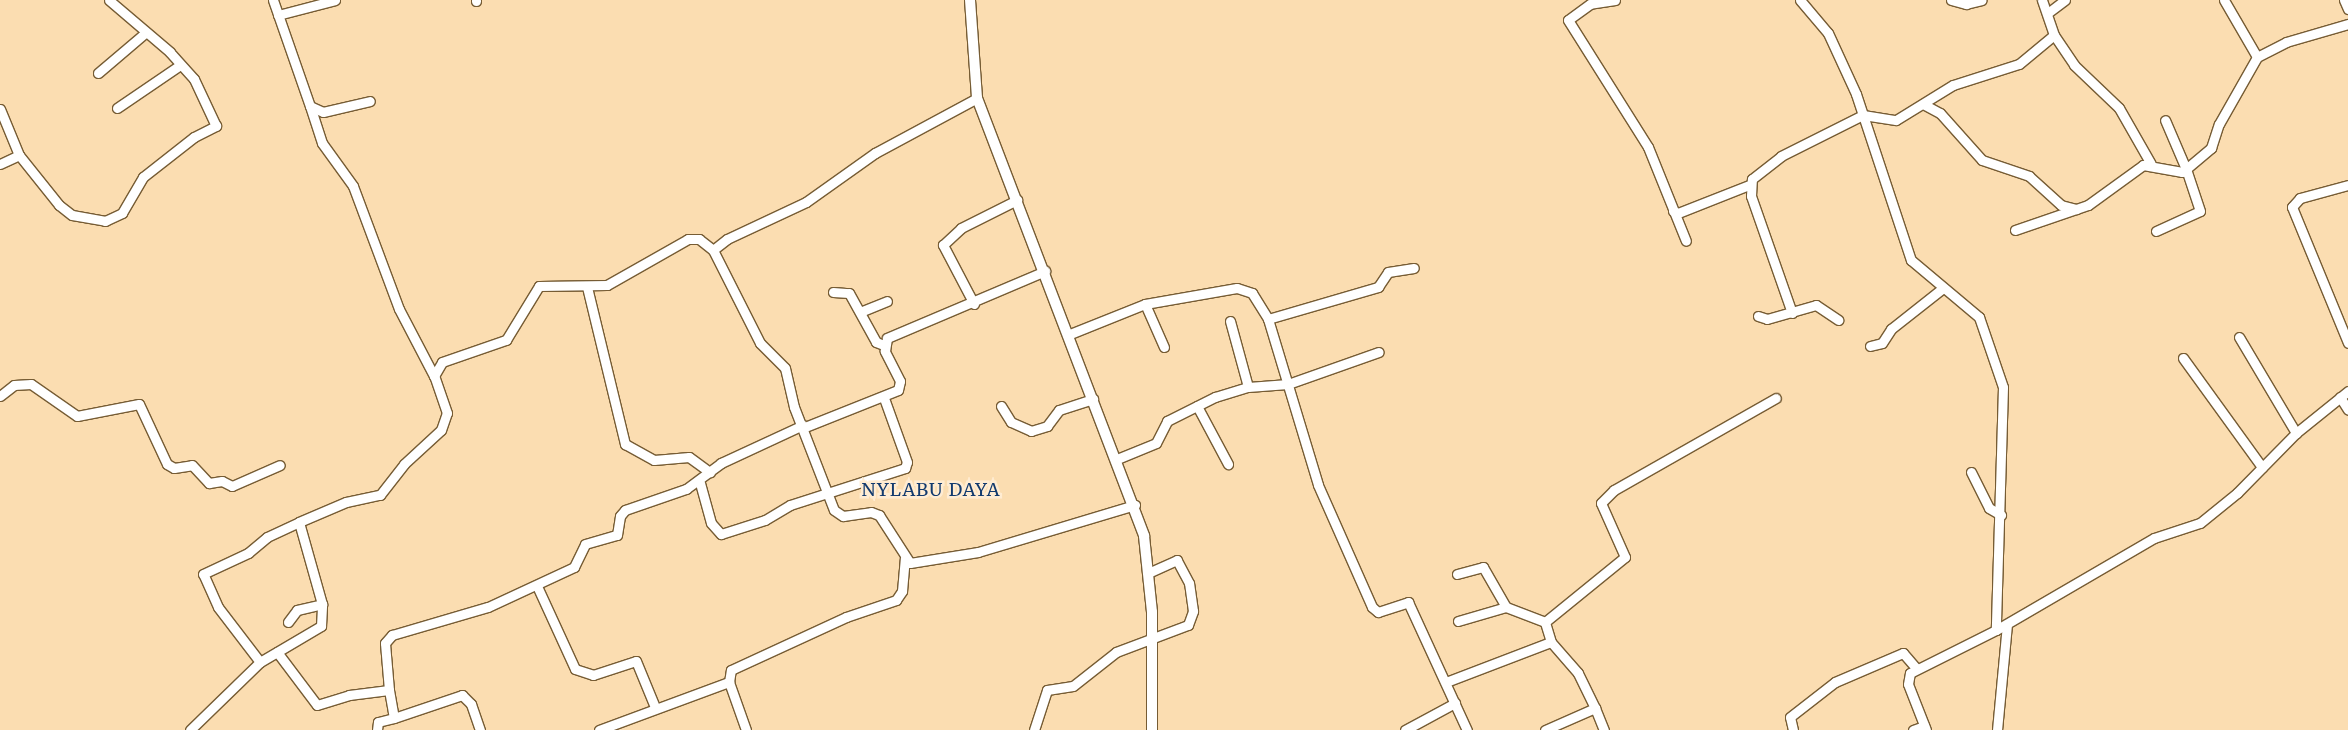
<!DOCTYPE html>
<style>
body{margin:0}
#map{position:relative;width:2348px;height:730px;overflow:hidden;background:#fbddb1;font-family:Merriweather,serif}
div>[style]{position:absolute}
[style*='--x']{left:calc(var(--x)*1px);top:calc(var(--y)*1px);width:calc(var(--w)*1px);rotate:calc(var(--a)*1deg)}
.roads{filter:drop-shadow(1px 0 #765c34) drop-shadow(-1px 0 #765c34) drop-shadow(0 1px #765c34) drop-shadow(0 -1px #765c34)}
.minor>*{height:9px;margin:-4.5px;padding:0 4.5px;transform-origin:4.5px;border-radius:4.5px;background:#fff}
.tertiary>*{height:10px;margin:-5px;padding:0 5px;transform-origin:5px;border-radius:5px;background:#fff}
span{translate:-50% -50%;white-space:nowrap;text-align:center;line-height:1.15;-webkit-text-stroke:5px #ffecd2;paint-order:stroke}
.quarter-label{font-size:18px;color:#123a6e;letter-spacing:1px}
</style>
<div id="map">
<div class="roads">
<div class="minor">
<i style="--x:273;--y:0;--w:112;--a:70.8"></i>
<i style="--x:310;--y:106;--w:14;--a:25"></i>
<i style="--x:323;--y:112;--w:48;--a:-13.2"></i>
<i style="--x:476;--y:0;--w:1;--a:90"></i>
<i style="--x:1615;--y:0;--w:25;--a:171"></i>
<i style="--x:1590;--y:4;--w:27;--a:144"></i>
<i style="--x:1568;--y:20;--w:150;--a:57.8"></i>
<i style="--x:1648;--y:147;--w:101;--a:68"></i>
<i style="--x:1800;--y:0;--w:43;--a:49.7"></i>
<i style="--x:1828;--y:33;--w:67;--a:65.3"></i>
<i style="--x:1856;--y:94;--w:175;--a:71.7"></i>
<i style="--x:1911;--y:260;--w:89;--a:40"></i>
<i style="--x:1979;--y:317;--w:74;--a:71.1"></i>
<i style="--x:2003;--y:387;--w:243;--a:91.7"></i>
<i style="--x:1951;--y:0;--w:16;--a:15"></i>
<i style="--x:1966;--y:4;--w:16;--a:-14"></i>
<i style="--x:2224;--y:0;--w:66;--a:59.9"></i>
<i style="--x:2344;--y:0;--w:10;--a:66"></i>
<i style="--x:2049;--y:12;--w:20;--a:-37"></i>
<i style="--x:278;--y:15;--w:59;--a:-14.7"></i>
<i style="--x:2054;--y:35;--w:36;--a:56"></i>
<i style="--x:2074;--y:65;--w:62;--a:43.7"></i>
<i style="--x:2119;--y:108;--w:64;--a:60.3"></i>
<i style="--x:98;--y:73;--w:62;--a:-40.4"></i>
<i style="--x:1923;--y:104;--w:19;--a:28"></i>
<i style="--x:1940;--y:113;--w:63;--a:48.2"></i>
<i style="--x:1982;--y:160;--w:50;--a:18.8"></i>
<i style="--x:2029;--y:176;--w:43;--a:42.2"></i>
<i style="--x:2061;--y:205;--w:16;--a:15"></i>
<i style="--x:310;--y:106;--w:39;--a:72"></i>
<i style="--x:322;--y:143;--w:53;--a:54.2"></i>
<i style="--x:353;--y:186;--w:131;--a:69.5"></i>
<i style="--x:399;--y:309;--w:76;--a:62.4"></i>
<i style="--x:117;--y:108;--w:76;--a:-34.3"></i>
<i style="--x:0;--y:109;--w:50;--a:67.6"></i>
<i style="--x:19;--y:155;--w:64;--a:51.3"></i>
<i style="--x:59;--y:205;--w:16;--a:38"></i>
<i style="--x:72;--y:215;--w:34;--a:10"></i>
<i style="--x:105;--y:221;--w:19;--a:-25"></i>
<i style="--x:122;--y:213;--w:42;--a:-59.7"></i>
<i style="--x:143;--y:177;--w:65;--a:-38.1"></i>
<i style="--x:194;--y:137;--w:25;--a:-27"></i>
<i style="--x:216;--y:126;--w:52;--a:-115.1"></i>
<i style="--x:194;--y:79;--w:36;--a:-132"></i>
<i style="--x:170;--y:52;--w:80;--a:-139.6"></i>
<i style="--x:0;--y:164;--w:21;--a:-25"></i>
<i style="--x:2348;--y:185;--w:50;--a:164.8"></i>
<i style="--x:2300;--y:198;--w:12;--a:132"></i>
<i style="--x:2292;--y:207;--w:147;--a:67.6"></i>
<i style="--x:1673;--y:211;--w:5;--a:22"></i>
<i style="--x:1678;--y:213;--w:76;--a:-21.5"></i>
<i style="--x:2015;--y:230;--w:77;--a:-18.9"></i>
<i style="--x:2088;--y:205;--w:68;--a:-36"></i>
<i style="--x:2143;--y:165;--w:40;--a:10"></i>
<i style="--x:2182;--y:172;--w:5;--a:-37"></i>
<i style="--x:2186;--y:169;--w:53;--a:-113.2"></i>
<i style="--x:2156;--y:231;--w:48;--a:-24.4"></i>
<i style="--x:2200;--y:211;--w:44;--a:-108.4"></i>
<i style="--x:2186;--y:169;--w:33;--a:-40"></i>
<i style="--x:2211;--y:148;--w:25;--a:-72"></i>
<i style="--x:2219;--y:124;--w:77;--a:-60.4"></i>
<i style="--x:2257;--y:57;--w:33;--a:-27"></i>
<i style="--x:2286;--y:42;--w:65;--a:-16.2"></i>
<i style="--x:713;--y:250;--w:18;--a:-38"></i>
<i style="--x:727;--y:239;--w:87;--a:-25.1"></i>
<i style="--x:806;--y:202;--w:85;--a:-35.4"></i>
<i style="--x:875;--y:153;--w:116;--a:-28.3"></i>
<i style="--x:587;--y:287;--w:162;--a:76.4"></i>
<i style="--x:625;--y:444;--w:33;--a:29"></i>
<i style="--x:654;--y:460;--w:35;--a:-5"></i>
<i style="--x:689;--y:457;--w:26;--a:36"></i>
<i style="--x:833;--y:292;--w:16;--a:4"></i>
<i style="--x:849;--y:293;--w:56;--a:61.1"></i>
<i style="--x:876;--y:342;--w:9;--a:21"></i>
<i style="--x:974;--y:304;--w:67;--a:-117.7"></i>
<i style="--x:943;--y:245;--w:25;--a:-43"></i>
<i style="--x:961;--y:228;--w:63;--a:-26.6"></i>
<i style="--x:1145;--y:304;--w:47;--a:66.2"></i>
<i style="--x:860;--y:312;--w:29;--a:-22"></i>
<i style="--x:1792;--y:313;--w:124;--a:-109.3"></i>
<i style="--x:1751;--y:196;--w:17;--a:-87"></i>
<i style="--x:1752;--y:179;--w:37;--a:-38"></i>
<i style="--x:1781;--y:156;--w:92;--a:-26.6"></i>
<i style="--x:1863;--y:115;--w:33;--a:9"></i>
<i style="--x:1896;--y:120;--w:67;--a:-31.6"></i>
<i style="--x:1953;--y:85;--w:69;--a:-17.7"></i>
<i style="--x:2019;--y:64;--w:45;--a:-39.6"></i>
<i style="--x:2054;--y:35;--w:37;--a:-109"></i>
<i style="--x:1758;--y:316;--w:9;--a:18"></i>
<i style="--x:1767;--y:319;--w:51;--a:-15.9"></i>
<i style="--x:1816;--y:305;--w:27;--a:34"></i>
<i style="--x:1268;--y:319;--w:115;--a:-16.2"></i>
<i style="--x:1378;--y:287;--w:18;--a:-56"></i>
<i style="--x:1388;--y:272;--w:26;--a:-9"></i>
<i style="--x:1230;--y:321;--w:68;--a:74.7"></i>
<i style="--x:1070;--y:334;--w:81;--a:-21.8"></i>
<i style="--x:1145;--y:304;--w:93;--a:-9.9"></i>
<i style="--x:1237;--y:288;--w:16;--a:18"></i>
<i style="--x:1252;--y:293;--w:31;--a:58"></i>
<i style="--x:1268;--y:319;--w:173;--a:73.2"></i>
<i style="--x:1318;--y:485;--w:133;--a:66.1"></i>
<i style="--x:1372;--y:607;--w:8;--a:40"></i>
<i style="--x:1378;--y:612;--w:32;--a:-18"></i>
<i style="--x:1408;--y:602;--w:141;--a:65.3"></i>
<i style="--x:2239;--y:337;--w:112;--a:59.3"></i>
<i style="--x:1870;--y:346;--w:12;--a:-14"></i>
<i style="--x:1882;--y:343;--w:17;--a:-57"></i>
<i style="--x:1891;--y:329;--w:66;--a:-38.3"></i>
<i style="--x:2183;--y:358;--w:135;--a:54.1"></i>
<i style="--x:0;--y:396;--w:18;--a:-38"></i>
<i style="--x:14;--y:385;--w:17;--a:-3"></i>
<i style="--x:31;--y:384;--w:56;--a:34.8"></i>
<i style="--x:77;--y:416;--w:63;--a:-11"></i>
<i style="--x:139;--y:404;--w:66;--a:65"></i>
<i style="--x:167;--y:464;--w:8;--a:30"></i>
<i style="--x:174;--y:468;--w:18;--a:-9"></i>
<i style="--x:192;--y:465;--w:25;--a:47"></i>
<i style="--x:209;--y:483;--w:13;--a:-9"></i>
<i style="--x:222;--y:481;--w:11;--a:27"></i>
<i style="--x:232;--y:486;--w:52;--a:-23.6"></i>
<i style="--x:2340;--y:397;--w:15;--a:58"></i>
<i style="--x:1001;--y:406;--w:19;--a:58"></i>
<i style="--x:1011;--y:422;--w:22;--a:24"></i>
<i style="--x:1031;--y:431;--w:17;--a:-17"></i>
<i style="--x:1047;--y:426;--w:20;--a:-53"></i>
<i style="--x:1059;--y:410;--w:36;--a:-18"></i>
<i style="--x:1197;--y:406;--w:66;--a:61.9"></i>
<i style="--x:805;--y:427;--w:100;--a:-21.7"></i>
<i style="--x:898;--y:390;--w:9;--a:-77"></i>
<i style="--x:900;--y:381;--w:34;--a:-117"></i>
<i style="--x:885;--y:351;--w:13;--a:-81"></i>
<i style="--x:887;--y:338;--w:172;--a:-23"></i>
<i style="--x:1117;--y:459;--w:42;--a:-22.3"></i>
<i style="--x:1156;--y:443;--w:25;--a:-63"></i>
<i style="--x:1167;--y:421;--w:54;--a:-26.6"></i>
<i style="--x:1215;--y:397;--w:34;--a:-17"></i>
<i style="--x:1248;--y:387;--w:40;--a:-4.3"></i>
<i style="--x:1288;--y:384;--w:96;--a:-19.4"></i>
<i style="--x:1971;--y:472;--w:40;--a:63.4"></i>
<i style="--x:1989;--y:508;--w:14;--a:30"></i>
<i style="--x:700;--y:483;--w:41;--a:74.6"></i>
<i style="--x:711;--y:523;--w:15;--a:48"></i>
<i style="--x:721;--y:534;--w:46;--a:-17.7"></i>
<i style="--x:765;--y:520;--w:29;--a:-31"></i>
<i style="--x:790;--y:505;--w:121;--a:-17.8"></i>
<i style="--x:905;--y:468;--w:6;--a:-72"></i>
<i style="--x:907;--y:462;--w:68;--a:-109.8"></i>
<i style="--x:1457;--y:574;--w:27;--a:-15"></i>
<i style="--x:1483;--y:567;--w:46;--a:60.1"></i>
<i style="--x:1506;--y:607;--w:42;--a:21"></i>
<i style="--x:537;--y:586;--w:91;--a:65.4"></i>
<i style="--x:575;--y:669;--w:19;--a:18"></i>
<i style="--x:593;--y:675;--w:45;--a:-18"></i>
<i style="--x:636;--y:661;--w:50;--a:67.6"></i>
<i style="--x:1458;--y:621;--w:50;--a:-16.3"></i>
<i style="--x:288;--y:622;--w:15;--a:-53"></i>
<i style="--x:297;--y:610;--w:26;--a:-13"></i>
<i style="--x:277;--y:652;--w:66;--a:53"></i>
<i style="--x:317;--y:705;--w:34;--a:-17"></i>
<i style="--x:349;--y:695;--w:40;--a:-7.1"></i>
<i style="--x:389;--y:690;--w:47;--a:-94.9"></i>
<i style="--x:385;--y:643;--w:11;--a:-49"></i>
<i style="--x:392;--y:635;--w:100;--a:-16.3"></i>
<i style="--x:488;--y:607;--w:95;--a:-24.9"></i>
<i style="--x:574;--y:567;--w:25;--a:-64"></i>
<i style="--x:585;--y:544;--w:33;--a:-16"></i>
<i style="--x:617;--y:535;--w:19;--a:-81"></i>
<i style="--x:620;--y:516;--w:8;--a:-50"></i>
<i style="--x:625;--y:510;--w:65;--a:-19"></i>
<i style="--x:686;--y:489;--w:44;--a:-36.6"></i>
<i style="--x:721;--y:463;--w:90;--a:-24.9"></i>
<i style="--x:260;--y:662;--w:69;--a:-127.4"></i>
<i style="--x:218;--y:607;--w:36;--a:-114"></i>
<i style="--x:203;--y:574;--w:50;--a:-25"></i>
<i style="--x:248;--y:553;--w:25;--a:-40"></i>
<i style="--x:267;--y:537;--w:35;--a:-25"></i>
<i style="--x:1446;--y:682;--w:112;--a:-20.9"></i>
<i style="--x:389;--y:690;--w:28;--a:80"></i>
<i style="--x:394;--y:718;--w:72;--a:-18.7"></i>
<i style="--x:462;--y:695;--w:13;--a:45"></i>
<i style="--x:471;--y:704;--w:28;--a:71"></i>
<i style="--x:1595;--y:708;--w:39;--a:-116"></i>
<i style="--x:1578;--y:673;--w:41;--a:-131.1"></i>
<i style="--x:1551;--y:642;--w:21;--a:-107"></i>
<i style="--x:1545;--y:622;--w:103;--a:-39.1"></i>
<i style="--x:1625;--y:557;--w:59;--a:-114"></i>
<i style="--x:1601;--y:503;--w:18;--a:-45"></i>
<i style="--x:1614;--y:490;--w:186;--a:-29.6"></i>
<i style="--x:190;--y:730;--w:98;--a:-44.2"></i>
<i style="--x:260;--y:662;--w:71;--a:-30.5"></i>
<i style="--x:321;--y:626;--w:22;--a:-87"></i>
<i style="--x:322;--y:604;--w:85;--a:-105.7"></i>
<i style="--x:299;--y:522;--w:51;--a:-23.1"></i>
<i style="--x:346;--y:502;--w:35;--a:-12"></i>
<i style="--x:380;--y:495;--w:39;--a:-52"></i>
<i style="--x:404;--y:464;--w:50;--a:-42.6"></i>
<i style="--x:441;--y:430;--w:18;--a:-71"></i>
<i style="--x:447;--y:413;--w:39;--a:-109"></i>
<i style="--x:434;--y:376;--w:16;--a:-60"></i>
<i style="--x:442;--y:362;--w:68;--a:-19"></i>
<i style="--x:506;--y:340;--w:63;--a:-58.6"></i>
<i style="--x:539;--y:286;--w:68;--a:-0.8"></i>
<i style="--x:607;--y:285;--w:93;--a:-29.6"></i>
<i style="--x:688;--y:239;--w:11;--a:0"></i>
<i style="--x:699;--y:239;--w:18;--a:38"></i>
<i style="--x:713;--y:250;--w:104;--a:63.2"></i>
<i style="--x:760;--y:343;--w:35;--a:45"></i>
<i style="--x:785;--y:368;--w:40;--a:77"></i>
<i style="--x:794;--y:407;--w:110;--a:68.8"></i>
<i style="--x:834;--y:510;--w:11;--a:34"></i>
<i style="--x:843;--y:516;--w:28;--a:-8"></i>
<i style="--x:871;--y:512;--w:9;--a:21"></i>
<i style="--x:879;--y:515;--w:57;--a:57.1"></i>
<i style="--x:910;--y:563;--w:69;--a:-9.2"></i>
<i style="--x:978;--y:552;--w:164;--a:-16.7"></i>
<i style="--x:377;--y:730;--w:8;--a:-83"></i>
<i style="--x:378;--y:722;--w:16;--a:-14"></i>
<i style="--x:599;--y:730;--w:139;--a:-20.3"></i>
<i style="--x:746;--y:730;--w:51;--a:-109.5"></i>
<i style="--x:729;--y:682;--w:12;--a:-81"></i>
<i style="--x:731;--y:670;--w:127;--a:-24.7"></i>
<i style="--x:846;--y:617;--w:53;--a:-18.8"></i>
<i style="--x:896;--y:600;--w:11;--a:-56"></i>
<i style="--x:902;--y:591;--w:33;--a:-85"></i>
<i style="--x:1034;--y:730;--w:42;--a:-72"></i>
<i style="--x:1047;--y:690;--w:26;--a:-9"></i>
<i style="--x:1073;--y:686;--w:55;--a:-38.3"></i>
<i style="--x:1116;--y:652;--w:77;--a:-20.6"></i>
<i style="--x:1188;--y:625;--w:15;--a:-70"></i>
<i style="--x:1193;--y:611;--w:28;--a:-98"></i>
<i style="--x:1189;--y:583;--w:26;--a:-118"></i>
<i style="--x:1177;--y:560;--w:32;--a:156"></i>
<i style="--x:1405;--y:730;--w:57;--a:-28.4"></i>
<i style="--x:1545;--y:730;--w:55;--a:-23.7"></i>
<i style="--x:1595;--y:708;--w:24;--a:68"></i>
<i style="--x:1793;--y:730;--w:13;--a:-103"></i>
<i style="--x:1790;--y:717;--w:57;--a:-37.9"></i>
<i style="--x:1835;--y:682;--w:74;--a:-23.1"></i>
<i style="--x:1903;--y:653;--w:21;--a:49"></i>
<i style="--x:1913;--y:730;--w:12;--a:-20"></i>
<i style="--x:1926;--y:730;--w:49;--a:-111.4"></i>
<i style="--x:1908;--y:684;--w:11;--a:-80"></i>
<i style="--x:1910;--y:673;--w:96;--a:-26.6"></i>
<i style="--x:1996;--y:630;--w:183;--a:-30.2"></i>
<i style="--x:2154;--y:538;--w:48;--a:-18.1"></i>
<i style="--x:2200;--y:523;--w:48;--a:-39"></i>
<i style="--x:2237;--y:493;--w:84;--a:-45.5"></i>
<i style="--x:2296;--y:433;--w:67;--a:-38.9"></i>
<i style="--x:1997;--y:730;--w:106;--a:-84.6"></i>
</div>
<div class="tertiary">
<i style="--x:970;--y:0;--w:98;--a:85.9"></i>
<i style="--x:977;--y:98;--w:469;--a:69.1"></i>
<i style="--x:1144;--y:536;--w:76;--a:84"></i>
<i style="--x:1152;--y:612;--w:118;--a:90"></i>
</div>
</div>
<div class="quarter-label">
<span style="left:931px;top:490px">NYLABU DAYA</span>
</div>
</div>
